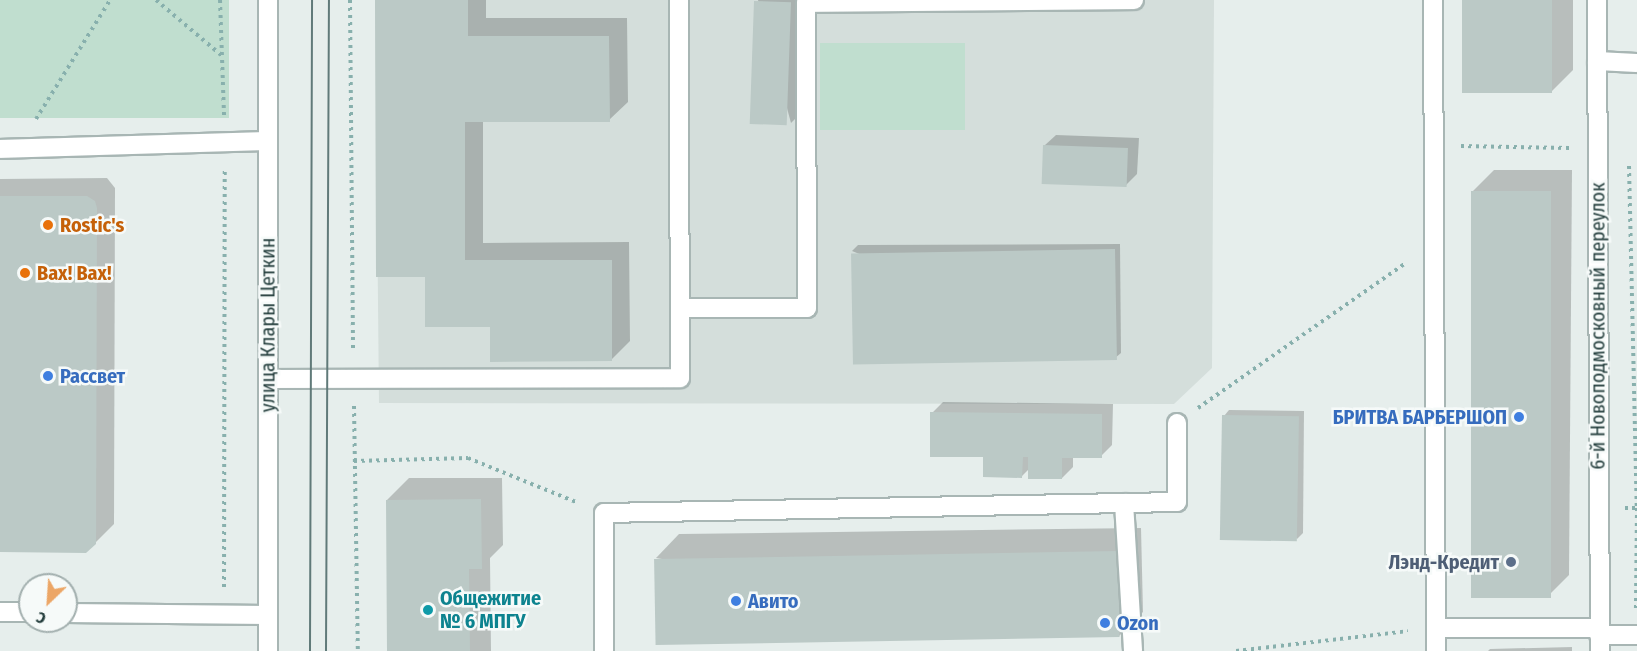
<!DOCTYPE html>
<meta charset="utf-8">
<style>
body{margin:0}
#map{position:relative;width:1637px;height:651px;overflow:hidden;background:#e6eeec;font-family:"Fira Sans Condensed",sans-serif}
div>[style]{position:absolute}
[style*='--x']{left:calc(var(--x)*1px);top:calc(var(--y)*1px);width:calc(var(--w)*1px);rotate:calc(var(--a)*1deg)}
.built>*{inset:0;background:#d4dedb}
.green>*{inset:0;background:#c0decf;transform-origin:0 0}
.shadow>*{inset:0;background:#0003}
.building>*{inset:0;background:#bbc9c6;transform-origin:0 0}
.path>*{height:4px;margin-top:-2px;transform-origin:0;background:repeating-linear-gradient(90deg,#88b0ad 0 3px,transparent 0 7.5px)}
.roads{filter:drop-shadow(2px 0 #a8b6b4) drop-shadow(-2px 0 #a8b6b4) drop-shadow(0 2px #a8b6b4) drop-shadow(0 -2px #a8b6b4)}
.minor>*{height:18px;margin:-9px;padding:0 9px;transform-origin:9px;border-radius:9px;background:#fff}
.tram>*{height:1.5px;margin:-0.75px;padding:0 0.75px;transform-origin:0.75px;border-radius:0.75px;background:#607a79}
.dots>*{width:16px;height:16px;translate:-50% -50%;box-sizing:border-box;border:3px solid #f6faf9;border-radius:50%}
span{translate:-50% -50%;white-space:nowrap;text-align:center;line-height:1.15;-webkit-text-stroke:5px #f6faf9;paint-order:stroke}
.food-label{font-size:20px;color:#c56008;font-weight:700}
.left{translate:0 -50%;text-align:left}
.street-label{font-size:20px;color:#253f3e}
.shop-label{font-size:20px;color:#366cbe;font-weight:700}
.right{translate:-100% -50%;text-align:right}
.service-label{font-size:20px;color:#4e5e75;font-weight:700}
.culture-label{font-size:20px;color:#0d838f;font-weight:700}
.north{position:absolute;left:18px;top:573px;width:60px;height:60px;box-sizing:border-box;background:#f6faf9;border:2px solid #a2afae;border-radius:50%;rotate:205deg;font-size:16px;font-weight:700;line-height:24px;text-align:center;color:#253f3e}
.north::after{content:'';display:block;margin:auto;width:21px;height:27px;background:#eca666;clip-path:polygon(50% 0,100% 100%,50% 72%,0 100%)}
</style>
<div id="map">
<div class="built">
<i style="clip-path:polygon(375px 0,1214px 0,1212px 368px,1174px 404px,379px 403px)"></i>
</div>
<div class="green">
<i style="left:0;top:0;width:229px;height:118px"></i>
<i style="left:820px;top:43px;width:145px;height:87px"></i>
</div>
<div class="shadow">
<i style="clip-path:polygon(376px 0,486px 0,486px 18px,627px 18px,628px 102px,609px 120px,483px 121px,483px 243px,629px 242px,630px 341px,611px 360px,491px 326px,426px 275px)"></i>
<i style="clip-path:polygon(758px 0,796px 0,796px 118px,791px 123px)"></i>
<i style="clip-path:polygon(1464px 0,1573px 0,1573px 70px,1551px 92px)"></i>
<i style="clip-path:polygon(1056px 135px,1139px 138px,1137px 174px,1126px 185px,1044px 146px)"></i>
<i style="clip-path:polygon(1494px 170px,1572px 170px,1569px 575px,1547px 597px,1472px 192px)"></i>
<i style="clip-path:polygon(107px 178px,115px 188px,114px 524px,95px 543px,0 550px,0 179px)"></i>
<i style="clip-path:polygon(1120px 244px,1121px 353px,1115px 358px,852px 251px,858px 245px)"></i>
<i style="clip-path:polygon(943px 402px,1113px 404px,1112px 445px,1101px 456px,1073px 456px,1073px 467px,1062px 478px,1030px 468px,1022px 476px,984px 456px,932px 413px)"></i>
<i style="clip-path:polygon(1229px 410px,1304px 411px,1303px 533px,1297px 539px,1224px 416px)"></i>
<i style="clip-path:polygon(409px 478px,502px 478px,503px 545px,490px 558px,491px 651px,389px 651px,387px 500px)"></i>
<i style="clip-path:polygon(1141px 528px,1143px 612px,1119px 636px,656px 558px,679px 534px)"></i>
<i style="clip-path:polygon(1572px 647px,1572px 651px,1488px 651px,1490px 649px)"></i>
</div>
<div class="building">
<i style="clip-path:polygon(375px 0,468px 0,468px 36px,609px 36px,610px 122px,465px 122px,465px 260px,612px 260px,612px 361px,490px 362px,490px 327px,425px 327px,425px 277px,376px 277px)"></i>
<i style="left:1462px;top:0;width:90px;height:93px"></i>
<i style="left:754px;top:1px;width:37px;height:123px;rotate:2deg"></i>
<i style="left:1043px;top:145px;width:85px;height:39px;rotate:2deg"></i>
<i style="left:1471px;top:191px;width:80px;height:407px"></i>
<i style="clip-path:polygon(0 196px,87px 196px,95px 201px,97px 208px,96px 544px,86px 553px,0 552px)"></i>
<i style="left:1115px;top:249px;width:111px;height:264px;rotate:89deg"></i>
<i style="clip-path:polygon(930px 412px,1102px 414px,1102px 458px,1062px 458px,1062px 479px,1028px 479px,1028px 457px,1023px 457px,1022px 478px,983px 477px,983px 457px,930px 457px)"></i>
<i style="left:1222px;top:415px;width:77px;height:125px;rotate:1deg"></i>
<i style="clip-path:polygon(481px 499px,482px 569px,469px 569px,470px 651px,387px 651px,386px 500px)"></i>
<i style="left:1118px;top:551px;width:86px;height:464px;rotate:89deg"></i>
</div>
<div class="path">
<i style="--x:156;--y:0;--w:85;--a:40.2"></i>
<i style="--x:220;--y:0;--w:116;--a:88"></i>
<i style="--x:350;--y:0;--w:350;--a:89.5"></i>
<i style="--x:36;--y:119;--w:140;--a:-58.1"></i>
<i style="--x:1461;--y:146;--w:109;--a:1.1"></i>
<i style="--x:1629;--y:166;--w:342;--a:88.7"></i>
<i style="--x:354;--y:406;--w:245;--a:89.1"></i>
<i style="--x:1198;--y:408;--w:254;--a:-34.9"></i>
<i style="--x:354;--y:461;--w:114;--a:-1.5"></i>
<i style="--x:468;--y:458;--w:119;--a:22.2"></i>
<i style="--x:1625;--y:508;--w:12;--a:0"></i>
<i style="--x:1637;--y:508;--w:100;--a:90.6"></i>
<i style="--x:224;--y:587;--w:418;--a:-89.9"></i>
<i style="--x:1236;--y:651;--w:173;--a:-6.6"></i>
</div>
<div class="roads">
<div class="minor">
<i style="--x:1433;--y:0;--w:651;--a:89.74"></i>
<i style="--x:1597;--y:0;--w:651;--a:89.74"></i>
<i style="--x:1597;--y:61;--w:40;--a:2.9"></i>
<i style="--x:0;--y:149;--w:266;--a:-1.7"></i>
<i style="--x:680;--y:308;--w:127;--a:0"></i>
<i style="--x:807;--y:308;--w:305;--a:-90.2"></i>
<i style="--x:806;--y:3;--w:328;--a:-0.5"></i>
<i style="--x:269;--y:379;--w:411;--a:-0.1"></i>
<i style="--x:680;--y:378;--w:378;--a:-90.2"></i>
<i style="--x:1124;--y:503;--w:148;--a:86.5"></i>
<i style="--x:0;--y:612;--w:30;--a:0"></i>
<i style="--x:66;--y:613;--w:202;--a:0.6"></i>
<i style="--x:1436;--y:628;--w:163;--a:0"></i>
<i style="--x:1599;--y:635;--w:38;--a:0"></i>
<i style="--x:268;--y:651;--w:651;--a:-90"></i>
<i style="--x:604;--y:651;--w:138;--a:-90"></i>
<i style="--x:604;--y:513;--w:573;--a:-1.1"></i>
<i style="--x:1177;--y:502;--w:79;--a:-90"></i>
</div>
</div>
<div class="tram">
<i style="--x:310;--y:651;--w:651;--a:-89.82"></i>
<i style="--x:326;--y:651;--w:651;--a:-89.74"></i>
</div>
<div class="dots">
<i style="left:48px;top:225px;background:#e8710a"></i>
<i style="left:25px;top:273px;background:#e8710a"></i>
<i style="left:48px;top:376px;background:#3f7fe0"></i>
<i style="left:1519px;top:417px;background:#3f7fe0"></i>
<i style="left:1511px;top:562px;background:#5c6f8a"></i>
<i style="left:736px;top:601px;background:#3f7fe0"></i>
<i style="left:428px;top:610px;background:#0f9aa8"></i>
<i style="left:1105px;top:623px;background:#3f7fe0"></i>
</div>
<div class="food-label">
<span class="left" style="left:60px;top:225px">Rostic's</span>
<span class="left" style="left:37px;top:273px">Вах! Вах!</span>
</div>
<div class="street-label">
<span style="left:268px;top:325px;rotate:-90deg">улица Клары Цеткин</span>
<span style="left:1598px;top:326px;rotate:-90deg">6-й Новоподмосковный переулок</span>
</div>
<div class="shop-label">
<span class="left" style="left:60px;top:376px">Рассвет</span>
<span class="right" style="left:1507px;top:417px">БРИТВА БАРБЕРШОП</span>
<span class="left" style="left:748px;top:601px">Авито</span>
<span class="left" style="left:1117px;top:623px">Ozon</span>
</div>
<div class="service-label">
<span class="right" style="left:1499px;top:562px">Лэнд-Кредит</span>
</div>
<div class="culture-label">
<span class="left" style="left:440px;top:610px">Общежитие<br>№ 6 МПГУ</span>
</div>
<div class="north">С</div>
</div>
